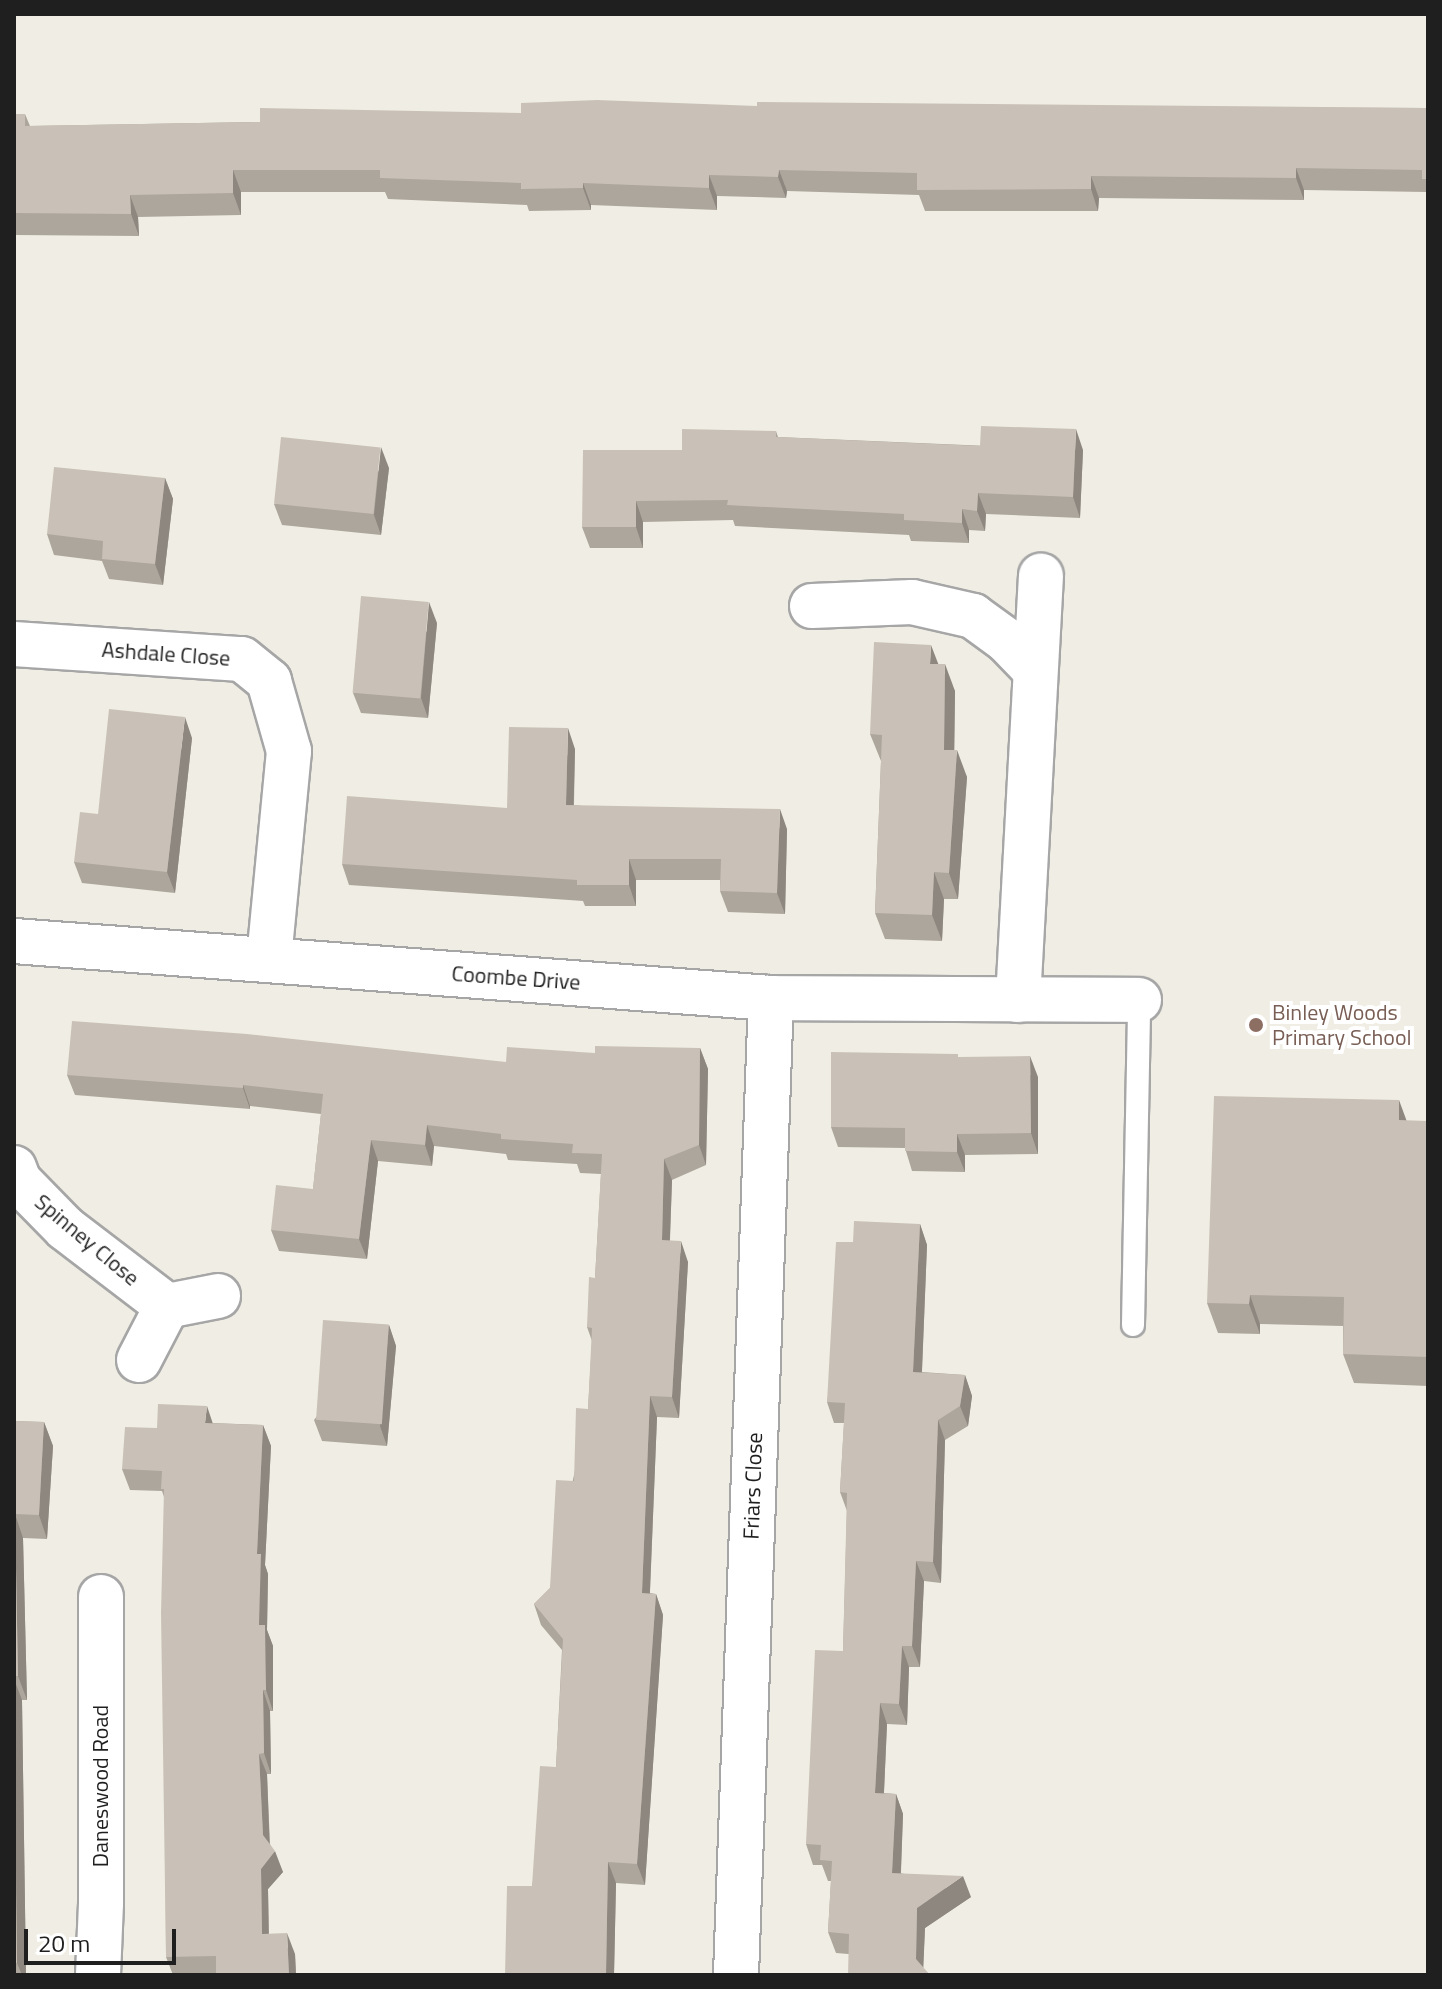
<!DOCTYPE html>
<style>
body{margin:0}
#map{position:relative;width:1442px;height:1989px;overflow:hidden;background:#f0eee4;font-family:"Titillium Web",sans-serif}
div>[style]{position:absolute}
[style*='--x']{left:calc(var(--x)*1px);top:calc(var(--y)*1px);width:calc(var(--w)*1px);rotate:calc(var(--a)*1deg)}
.roads{filter:drop-shadow(2px 0 #a6a6a6) drop-shadow(-2px 0 #a6a6a6) drop-shadow(0 2px #a6a6a6) drop-shadow(0 -2px #a6a6a6)}
.lane>*{height:22px;margin:-11px;padding:0 11px;transform-origin:11px;border-radius:11px;background:#fff}
.street>*{height:44px;margin:-22px;padding:0 22px;transform-origin:22px;border-radius:22px;background:#fff}
.wall>*{inset:0;background:#ada69d}
.shaded-wall>*{inset:0;background:#8d8780}
.building>*{inset:0;background:#c9c1b7;transform-origin:0 0}
.dots>*{width:22px;height:22px;translate:-50% -50%;box-sizing:border-box;border:4px solid #fff;border-radius:50%}
span{translate:-50% -50%;white-space:nowrap;text-align:center;line-height:1.15;-webkit-text-stroke:8px #fff;paint-order:stroke}
.street-label{font-size:22px;color:#1f1f1f}
.education-label{font-size:22px;color:#785e54}
.left{translate:0 -50%;text-align:left}
.frame{position:absolute;inset:0;border:16px solid #1f1f1f;pointer-events:none}
.scale{position:absolute;left:24px;top:1929px;width:152px;height:36px;box-sizing:border-box;border:4px solid #1f1f1f;border-top:0;padding-left:10px;font-size:24px;line-height:28px;white-space:nowrap;color:#1f1f1f;-webkit-text-stroke:6px #fff;paint-order:stroke}
</style>
<div id="map">
<div class="roads">
<div class="lane">
<i style="--x:1133;--y:1325;--w:325;--a:-88.9"></i>
</div>
<div class="street">
<i style="--x:812;--y:606;--w:100;--a:-2.3"></i>
<i style="--x:912;--y:602;--w:63;--a:12.9"></i>
<i style="--x:973;--y:616;--w:41;--a:36"></i>
<i style="--x:1006;--y:640;--w:40;--a:46"></i>
<i style="--x:14;--y:644;--w:228;--a:3.8"></i>
<i style="--x:242;--y:659;--w:35;--a:39"></i>
<i style="--x:269;--y:681;--w:73;--a:74.1"></i>
<i style="--x:289;--y:751;--w:209;--a:95.5"></i>
<i style="--x:14;--y:941;--w:759;--a:4.31"></i>
<i style="--x:771;--y:998;--w:368;--a:0.3"></i>
<i style="--x:1018;--y:1000;--w:425;--a:-86.9"></i>
<i style="--x:14;--y:1168;--w:14;--a:69"></i>
<i style="--x:19;--y:1181;--w:66;--a:45.6"></i>
<i style="--x:65;--y:1228;--w:128;--a:37.4"></i>
<i style="--x:139;--y:1360;--w:61;--a:-62.6"></i>
<i style="--x:167;--y:1306;--w:52;--a:-11.1"></i>
<i style="--x:98;--y:1975;--w:72;--a:-87.6"></i>
<i style="--x:101;--y:1903;--w:306;--a:-90"></i>
<i style="--x:736;--y:1975;--w:978;--a:-87.95"></i>
</div>
</div>
<div class="wall">
<i style="clip-path:polygon(757px 106px,1428px 108px,1428px 196px,1426px 192px,1304px 190px,1304px 200px,1099px 198px,1098px 211px,925px 211px,919px 195px,787px 191px,786px 198px,717px 196px,717px 210px,591px 205px,591px 210px,529px 211px,527px 205px,388px 199px,385px 192px,241px 192px,241px 215px,138px 217px,139px 236px,14px 235px,14px 114px,25px 114px,30px 126px,260px 122px)"></i>
<i style="clip-path:polygon(776px 431px,778px 437px,1083px 450px,1080px 518px,986px 514px,985px 531px,969px 530px,969px 543px,911px 541px,909px 535px,735px 526px,733px 520px,643px 522px,643px 548px,590px 548px,582px 527px,682px 450px)"></i>
<i style="clip-path:polygon(389px 468px,381px 535px,282px 525px,274px 504px)"></i>
<i style="clip-path:polygon(165px 478px,173px 499px,163px 585px,109px 579px,102px 561px,54px 555px,47px 534px)"></i>
<i style="clip-path:polygon(437px 623px,428px 718px,361px 713px,353px 693px)"></i>
<i style="clip-path:polygon(938px 664px,955px 691px,954px 750px,967px 777px,958px 899px,944px 899px,942px 941px,885px 939px,875px 913px,881px 761px,870px 734px)"></i>
<i style="clip-path:polygon(192px 738px,175px 893px,82px 883px,74px 862px)"></i>
<i style="clip-path:polygon(575px 749px,574px 805px,787px 829px,785px 914px,728px 912px,720px 891px,720px 880px,636px 880px,636px 906px,585px 906px,583px 901px,349px 885px,342px 864px,507px 808px)"></i>
<i style="clip-path:polygon(700px 1048px,708px 1069px,706px 1165px,672px 1180px,670px 1241px,688px 1262px,679px 1418px,657px 1417px,650px 1593px,656px 1594px,663px 1615px,645px 1885px,616px 1883px,614px 1975px,505px 1975px,532px 1886px,556px 1767px,562px 1650px,541px 1625px,534px 1604px,550px 1588px,588px 1409px,592px 1341px,587px 1327px,595px 1278px,601px 1174px,580px 1173px,577px 1164px,508px 1160px,506px 1154px,434px 1146px,432px 1166px,378px 1161px,367px 1259px,279px 1251px,271px 1230px,313px 1189px,321px 1114px,250px 1106px,250px 1109px,75px 1095px,67px 1075px,506px 1062px,595px 1053px)"></i>
<i style="clip-path:polygon(959px 1057px,1038px 1077px,1038px 1154px,965px 1155px,965px 1172px,912px 1171px,905px 1148px,838px 1147px,831px 1127px)"></i>
<i style="clip-path:polygon(1428px 1121px,1428px 1386px,1354px 1383px,1343px 1354px,1343px 1326px,1260px 1324px,1260px 1334px,1218px 1333px,1207px 1303px)"></i>
<i style="clip-path:polygon(920px 1224px,927px 1245px,922px 1372px,965px 1375px,972px 1396px,968px 1426px,945px 1440px,941px 1583px,924px 1581px,920px 1667px,909px 1667px,907px 1725px,887px 1724px,884px 1793px,896px 1794px,903px 1814px,901px 1873px,971px 1897px,925px 1928px,923px 1968px,848px 1954px,836px 1953px,828px 1932px,831px 1881px,828px 1881px,822px 1865px,813px 1865px,806px 1844px,843px 1651px,847px 1511px,840px 1492px,844px 1423px,834px 1423px,827px 1402px,853px 1242px)"></i>
<i style="clip-path:polygon(389px 1325px,396px 1346px,387px 1446px,322px 1441px,314px 1420px)"></i>
<i style="clip-path:polygon(14px 1421px,44px 1422px,53px 1446px,47px 1539px,23px 1538px,27px 1700px,22px 1700px,26px 1975px,14px 1975px)"></i>
<i style="clip-path:polygon(213px 1423px,263px 1425px,271px 1446px,265px 1565px,268px 1574px,267px 1630px,273px 1646px,273px 1711px,270px 1711px,271px 1774px,267px 1774px,270px 1844px,283px 1872px,268px 1889px,269px 1934px,295px 1954px,296px 1975px,173px 1975px,166px 1957px,164px 1497px,162px 1491px,130px 1490px,122px 1469px,157px 1428px)"></i>
</div>
<div class="shaded-wall">
<i style="clip-path:polygon(1296px 168px,1304px 190px,1304px 200px,1296px 178px)"></i>
<i style="clip-path:polygon(233px 170px,241px 192px,241px 215px,233px 193px)"></i>
<i style="clip-path:polygon(779px 170px,787px 191px,786px 198px,778px 177px)"></i>
<i style="clip-path:polygon(709px 175px,717px 196px,717px 210px,709px 188px)"></i>
<i style="clip-path:polygon(1091px 176px,1099px 198px,1098px 211px,1091px 189px)"></i>
<i style="clip-path:polygon(583px 183px,591px 205px,591px 210px,583px 188px)"></i>
<i style="clip-path:polygon(130px 195px,138px 217px,139px 236px,131px 214px)"></i>
<i style="clip-path:polygon(1076px 429px,1083px 450px,1080px 518px,1073px 497px)"></i>
<i style="clip-path:polygon(381px 447px,389px 468px,381px 535px,374px 515px)"></i>
<i style="clip-path:polygon(165px 478px,173px 499px,163px 585px,155px 564px)"></i>
<i style="clip-path:polygon(978px 493px,986px 514px,985px 531px,977px 511px)"></i>
<i style="clip-path:polygon(636px 501px,643px 522px,643px 548px,636px 527px)"></i>
<i style="clip-path:polygon(962px 509px,969px 530px,969px 543px,962px 523px)"></i>
<i style="clip-path:polygon(429px 602px,437px 623px,428px 718px,421px 698px)"></i>
<i style="clip-path:polygon(931px 645px,941px 671px,930px 664px)"></i>
<i style="clip-path:polygon(945px 664px,955px 691px,954px 777px,944px 750px)"></i>
<i style="clip-path:polygon(185px 717px,192px 738px,175px 893px,167px 872px)"></i>
<i style="clip-path:polygon(568px 728px,575px 749px,573px 826px,566px 805px)"></i>
<i style="clip-path:polygon(957px 750px,967px 777px,958px 899px,949px 873px)"></i>
<i style="clip-path:polygon(780px 809px,787px 829px,785px 914px,777px 893px)"></i>
<i style="clip-path:polygon(629px 859px,636px 880px,636px 906px,629px 885px)"></i>
<i style="clip-path:polygon(934px 872px,944px 899px,942px 941px,932px 915px)"></i>
<i style="clip-path:polygon(700px 1048px,708px 1069px,706px 1165px,699px 1145px)"></i>
<i style="clip-path:polygon(1030px 1056px,1038px 1077px,1038px 1154px,1031px 1133px)"></i>
<i style="clip-path:polygon(243px 1085px,250px 1106px,250px 1109px,243px 1088px)"></i>
<i style="clip-path:polygon(1399px 1100px,1410px 1130px,1399px 1120px)"></i>
<i style="clip-path:polygon(427px 1125px,434px 1146px,432px 1166px,425px 1145px)"></i>
<i style="clip-path:polygon(957px 1134px,965px 1155px,965px 1172px,957px 1152px)"></i>
<i style="clip-path:polygon(371px 1140px,378px 1161px,367px 1259px,359px 1239px)"></i>
<i style="clip-path:polygon(664px 1159px,672px 1180px,669px 1261px,662px 1240px)"></i>
<i style="clip-path:polygon(920px 1224px,927px 1245px,921px 1393px,913px 1372px)"></i>
<i style="clip-path:polygon(681px 1241px,688px 1262px,679px 1418px,672px 1397px)"></i>
<i style="clip-path:polygon(1250px 1295px,1260px 1324px,1260px 1334px,1249px 1304px)"></i>
<i style="clip-path:polygon(389px 1325px,396px 1346px,387px 1446px,380px 1426px)"></i>
<i style="clip-path:polygon(965px 1375px,972px 1396px,968px 1426px,960px 1406px)"></i>
<i style="clip-path:polygon(650px 1396px,657px 1417px,649px 1613px,642px 1593px)"></i>
<i style="clip-path:polygon(207px 1406px,214px 1427px,205px 1423px)"></i>
<i style="clip-path:polygon(938px 1420px,945px 1440px,941px 1583px,933px 1562px)"></i>
<i style="clip-path:polygon(44px 1422px,53px 1446px,47px 1539px,39px 1515px)"></i>
<i style="clip-path:polygon(263px 1425px,271px 1446px,265px 1565px,268px 1574px,267px 1630px,273px 1646px,273px 1711px,266px 1690px,259px 1625px,257px 1554px)"></i>
<i style="clip-path:polygon(15px 1514px,23px 1538px,27px 1700px,18px 1676px)"></i>
<i style="clip-path:polygon(916px 1561px,924px 1581px,920px 1667px,912px 1646px)"></i>
<i style="clip-path:polygon(656px 1594px,663px 1615px,645px 1885px,637px 1864px)"></i>
<i style="clip-path:polygon(902px 1646px,909px 1667px,907px 1725px,899px 1704px)"></i>
<i style="clip-path:polygon(14px 1679px,22px 1700px,26px 1975px,22px 1975px,17px 1963px)"></i>
<i style="clip-path:polygon(263px 1690px,270px 1711px,271px 1774px,264px 1753px)"></i>
<i style="clip-path:polygon(880px 1703px,887px 1724px,883px 1813px,875px 1793px)"></i>
<i style="clip-path:polygon(259px 1754px,267px 1774px,270px 1856px,263px 1835px)"></i>
<i style="clip-path:polygon(896px 1794px,903px 1814px,900px 1893px,892px 1873px)"></i>
<i style="clip-path:polygon(275px 1851px,283px 1872px,268px 1889px,269px 1954px,262px 1934px,261px 1869px)"></i>
<i style="clip-path:polygon(608px 1862px,616px 1883px,614px 1975px,606px 1975px)"></i>
<i style="clip-path:polygon(963px 1876px,971px 1897px,925px 1928px,923px 1975px,916px 1959px,917px 1908px)"></i>
<i style="clip-path:polygon(287px 1933px,295px 1954px,296px 1975px,289px 1975px)"></i>
</div>
<div class="building">
<i style="clip-path:polygon(597px 100px,757px 106px,757px 102px,1428px 108px,1428px 179px,1422px 179px,1422px 170px,1296px 168px,1296px 178px,1091px 176px,1091px 189px,917px 190px,917px 173px,779px 170px,778px 177px,709px 175px,709px 188px,583px 183px,583px 188px,521px 189px,521px 183px,380px 178px,380px 170px,233px 170px,233px 193px,130px 195px,131px 214px,14px 213px,14px 114px,25px 114px,25px 126px,260px 122px,260px 108px,521px 113px,521px 103px)"></i>
<i style="clip-path:polygon(981px 426px,1076px 429px,1073px 497px,978px 493px,977px 511px,962px 509px,962px 523px,904px 520px,904px 514px,727px 505px,728px 500px,636px 501px,636px 527px,582px 527px,583px 450px,682px 450px,682px 429px,776px 431px,776px 437px,980px 446px)"></i>
<i style="left:281px;top:437px;width:100px;height:67px;rotate:6deg"></i>
<i style="clip-path:polygon(54px 467px,165px 478px,155px 564px,102px 559px,103px 541px,47px 534px)"></i>
<i style="left:361px;top:596px;width:68px;height:97px;rotate:5deg"></i>
<i style="clip-path:polygon(874px 642px,931px 645px,930px 664px,945px 664px,944px 750px,957px 750px,949px 873px,934px 872px,932px 915px,875px 913px,882px 735px,870px 734px)"></i>
<i style="clip-path:polygon(109px 709px,185px 717px,167px 872px,74px 862px,80px 812px,98px 814px)"></i>
<i style="clip-path:polygon(509px 727px,568px 728px,566px 805px,780px 809px,777px 893px,720px 891px,721px 859px,629px 859px,629px 885px,577px 885px,577px 880px,342px 864px,347px 796px,507px 808px)"></i>
<i style="clip-path:polygon(72px 1021px,247px 1034px,506px 1062px,507px 1047px,595px 1053px,595px 1046px,700px 1048px,699px 1145px,664px 1159px,662px 1240px,681px 1241px,672px 1397px,650px 1396px,642px 1593px,656px 1594px,637px 1864px,608px 1862px,606px 1975px,505px 1975px,507px 1886px,532px 1886px,540px 1766px,556px 1767px,563px 1639px,534px 1604px,550px 1588px,556px 1480px,574px 1481px,576px 1408px,588px 1409px,592px 1328px,587px 1327px,589px 1277px,595px 1278px,602px 1154px,572px 1153px,573px 1144px,501px 1139px,501px 1134px,427px 1125px,425px 1145px,371px 1140px,359px 1239px,271px 1230px,276px 1185px,313px 1189px,323px 1094px,243px 1085px,243px 1088px,67px 1075px)"></i>
<i style="clip-path:polygon(831px 1052px,958px 1054px,958px 1057px,1030px 1056px,1031px 1133px,957px 1134px,957px 1152px,905px 1151px,905px 1128px,831px 1127px)"></i>
<i style="clip-path:polygon(1214px 1096px,1399px 1100px,1399px 1120px,1428px 1121px,1428px 1357px,1343px 1354px,1344px 1297px,1250px 1295px,1249px 1304px,1207px 1303px)"></i>
<i style="clip-path:polygon(854px 1221px,920px 1224px,913px 1372px,965px 1375px,960px 1406px,938px 1420px,933px 1562px,916px 1561px,912px 1646px,902px 1646px,899px 1704px,880px 1703px,875px 1793px,896px 1794px,892px 1873px,963px 1876px,917px 1908px,916px 1959px,930px 1975px,848px 1975px,849px 1934px,828px 1932px,832px 1861px,820px 1860px,821px 1845px,806px 1844px,815px 1650px,843px 1651px,847px 1493px,840px 1492px,845px 1403px,827px 1402px,836px 1242px,853px 1242px)"></i>
<i style="left:323px;top:1320px;width:66px;height:100px;rotate:4deg"></i>
<i style="clip-path:polygon(158px 1404px,207px 1406px,205px 1423px,263px 1425px,257px 1554px,261px 1554px,259px 1625px,265px 1625px,266px 1690px,263px 1690px,264px 1753px,259px 1754px,263px 1835px,275px 1851px,261px 1869px,262px 1934px,287px 1933px,289px 1975px,216px 1975px,216px 1956px,166px 1957px,161px 1613px,164px 1489px,161px 1489px,162px 1471px,122px 1469px,125px 1427px,157px 1428px)"></i>
<i style="clip-path:polygon(14px 1421px,44px 1422px,39px 1515px,15px 1514px,18px 1676px,14px 1676px)"></i>
<i style="clip-path:polygon(14px 1749px,17px 1963px,14px 1963px)"></i>
</div>
<div class="dots">
<i style="left:1256px;top:1025px;background:#8d6e63"></i>
</div>
<div class="street-label">
<span style="left:166px;top:654px;rotate:4deg">Ashdale Close</span>
<span style="left:516px;top:978px;rotate:4deg">Coombe Drive</span>
<span style="left:87px;top:1240px;rotate:40deg">Spinney Close</span>
<span style="left:753px;top:1486px;rotate:-88deg">Friars Close</span>
<span style="left:101px;top:1786px;rotate:-90deg">Daneswood Road</span>
</div>
<div class="education-label">
<span class="left" style="left:1272px;top:1025px">Binley Woods<br>Primary School</span>
</div>
<div class="frame"></div>
<div class="scale">20 m</div>
</div>
